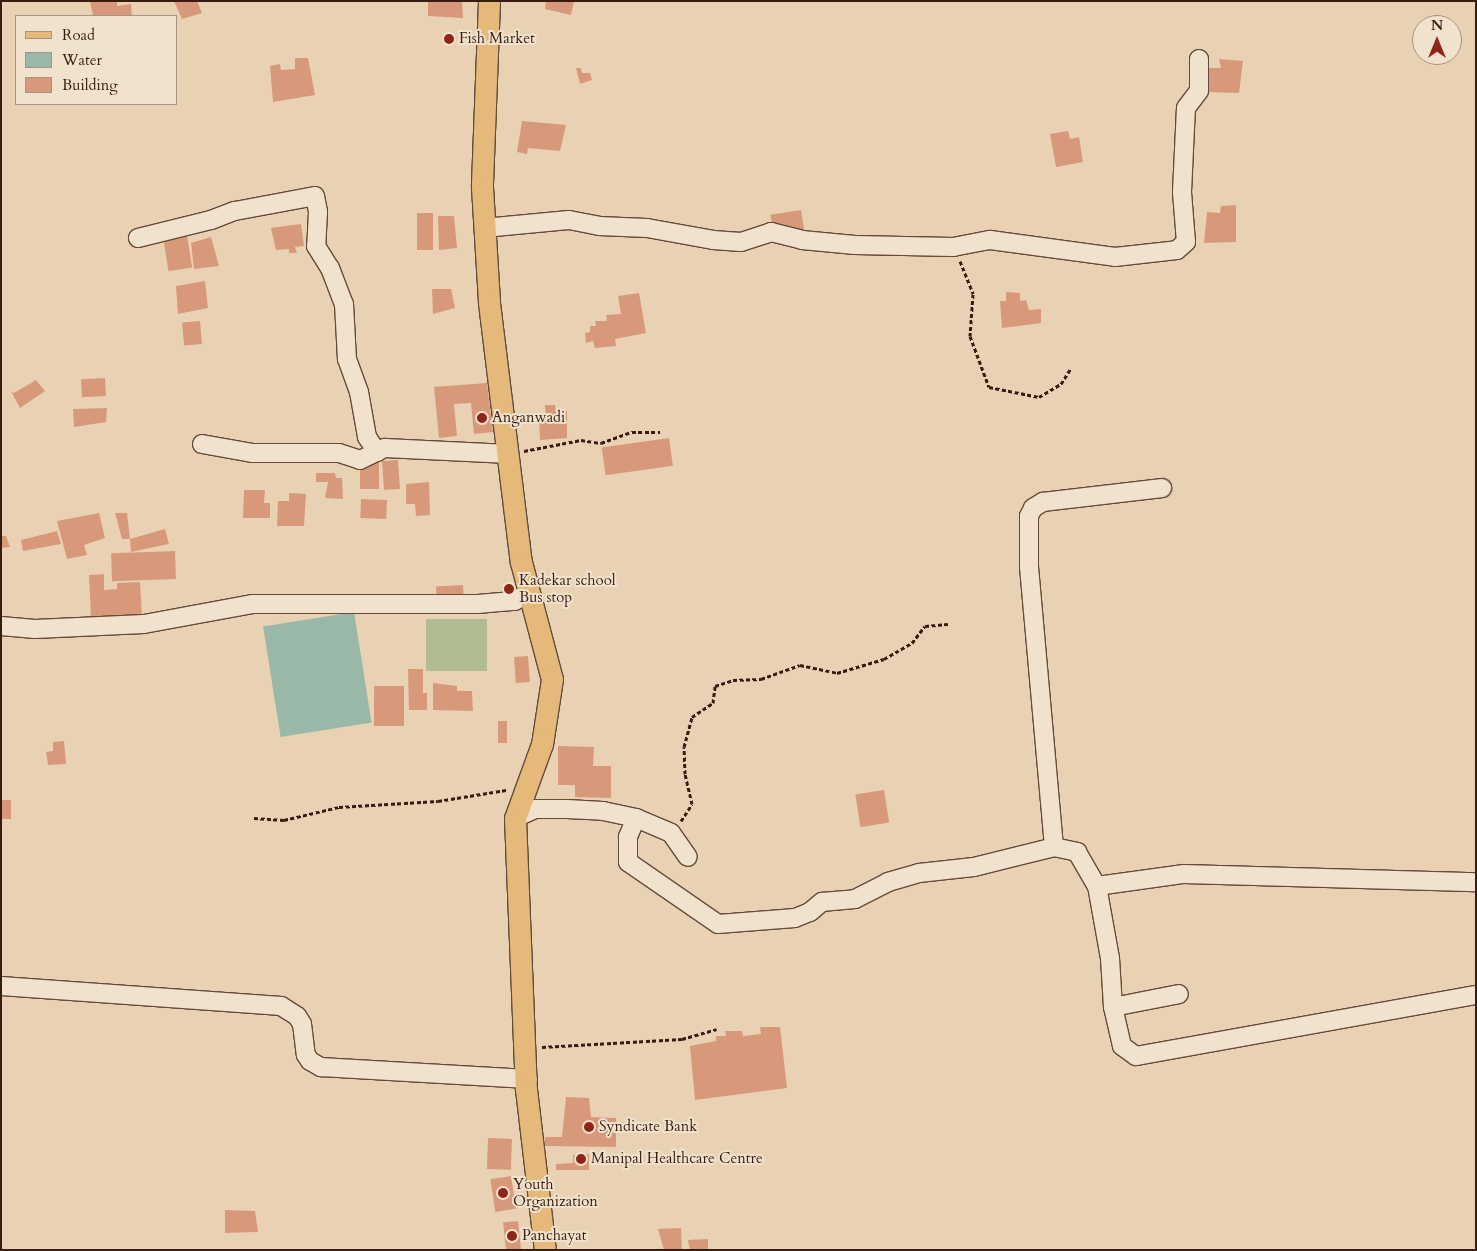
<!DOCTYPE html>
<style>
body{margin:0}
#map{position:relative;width:1477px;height:1251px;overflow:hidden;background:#e9d2b3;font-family:Cardo,serif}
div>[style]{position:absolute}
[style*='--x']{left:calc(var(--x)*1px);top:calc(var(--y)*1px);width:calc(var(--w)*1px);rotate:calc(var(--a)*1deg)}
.green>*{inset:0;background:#b0bd92;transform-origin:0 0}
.water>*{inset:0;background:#99b8a7;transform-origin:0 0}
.building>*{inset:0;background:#d8997b;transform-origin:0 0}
.path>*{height:3px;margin-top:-1.5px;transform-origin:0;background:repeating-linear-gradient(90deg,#391c11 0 4px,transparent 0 6.5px)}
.roads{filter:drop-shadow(1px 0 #654a3a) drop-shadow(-1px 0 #654a3a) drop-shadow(0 1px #654a3a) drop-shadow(0 -1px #654a3a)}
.minor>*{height:18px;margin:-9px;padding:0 9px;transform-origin:9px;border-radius:9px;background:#f1e2ce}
.major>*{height:21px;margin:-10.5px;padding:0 10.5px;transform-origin:10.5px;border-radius:10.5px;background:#e4b97a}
.dots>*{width:14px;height:14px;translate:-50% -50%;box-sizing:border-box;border:2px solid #f1e2ce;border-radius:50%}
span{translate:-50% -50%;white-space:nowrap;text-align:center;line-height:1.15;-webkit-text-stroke:4px #f1e2ce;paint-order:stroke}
.poi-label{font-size:15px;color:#391c11}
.left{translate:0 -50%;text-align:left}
.frame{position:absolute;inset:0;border:2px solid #391c11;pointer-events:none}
.legend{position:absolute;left:15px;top:15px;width:162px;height:90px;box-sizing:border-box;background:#f1e2ce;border:1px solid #a79382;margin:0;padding:6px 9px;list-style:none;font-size:15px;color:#391c11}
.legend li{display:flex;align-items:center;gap:10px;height:25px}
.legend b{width:25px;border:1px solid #a79382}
.north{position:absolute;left:1412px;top:15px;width:50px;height:50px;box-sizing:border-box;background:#f1e2ce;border:1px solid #a79382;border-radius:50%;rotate:0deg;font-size:14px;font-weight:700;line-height:20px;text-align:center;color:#391c11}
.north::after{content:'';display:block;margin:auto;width:18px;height:22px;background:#8f2418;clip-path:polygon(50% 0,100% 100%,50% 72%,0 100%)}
</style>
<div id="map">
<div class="green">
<i style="left:487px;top:619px;width:52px;height:61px;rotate:90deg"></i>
</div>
<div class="water">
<i style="left:354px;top:612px;width:112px;height:92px;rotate:81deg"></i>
</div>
<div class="building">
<i style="clip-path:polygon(90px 1px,117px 1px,117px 6px,131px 4px,132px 16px,93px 16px)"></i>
<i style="clip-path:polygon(174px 1px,197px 1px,202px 13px,182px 19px)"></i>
<i style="clip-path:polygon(428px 1px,462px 1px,463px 18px,428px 16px)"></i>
<i style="clip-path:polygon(546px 1px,574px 1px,571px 15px,545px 9px)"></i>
<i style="clip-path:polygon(295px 58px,308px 58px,315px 95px,273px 102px,270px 66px,280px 64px,281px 70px,295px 69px)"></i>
<i style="clip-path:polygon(1219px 59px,1243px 61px,1239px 93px,1209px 92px,1209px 68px,1221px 68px)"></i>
<i style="clip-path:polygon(576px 68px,581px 68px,582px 73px,590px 73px,592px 80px,580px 84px)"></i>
<i style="clip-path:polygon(522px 121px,566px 125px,560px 151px,528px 148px,527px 154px,517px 152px)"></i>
<i style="clip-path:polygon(1068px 131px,1070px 139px,1079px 137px,1083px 162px,1056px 167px,1050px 134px)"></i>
<i style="clip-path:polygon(1236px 205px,1236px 242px,1204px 243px,1207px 212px,1220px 213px,1221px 206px)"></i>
<i style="left:801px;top:210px;width:19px;height:31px;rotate:81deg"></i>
<i style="left:417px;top:213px;width:16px;height:37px"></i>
<i style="clip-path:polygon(438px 216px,454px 216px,457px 248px,439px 250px)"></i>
<i style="clip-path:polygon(301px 224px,304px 246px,295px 247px,297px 253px,289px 253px,289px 249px,276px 250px,271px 228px)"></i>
<i style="left:187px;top:235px;width:33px;height:24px;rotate:81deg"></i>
<i style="clip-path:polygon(211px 237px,219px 266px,194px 269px,191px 243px)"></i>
<i style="clip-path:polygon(205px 281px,208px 308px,178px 314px,176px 286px)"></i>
<i style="clip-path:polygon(432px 289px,451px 289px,455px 308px,433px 314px)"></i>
<i style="clip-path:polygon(1006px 292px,1020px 293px,1020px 301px,1026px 300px,1029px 310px,1041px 309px,1041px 323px,1002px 328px,1000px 301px,1006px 301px)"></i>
<i style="clip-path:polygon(639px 293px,646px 333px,615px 339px,616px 346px,595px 348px,593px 341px,586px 343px,585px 333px,590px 332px,590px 326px,596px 326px,595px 321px,607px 321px,606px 315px,621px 314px,618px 296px)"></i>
<i style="left:200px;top:321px;width:23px;height:18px;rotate:85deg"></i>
<i style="left:105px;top:378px;width:18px;height:24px;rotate:87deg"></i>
<i style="clip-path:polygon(36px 380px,45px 391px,20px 408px,11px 391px,14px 393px)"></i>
<i style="clip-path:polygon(487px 383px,493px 432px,474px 434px,471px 403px,454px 404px,457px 436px,439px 438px,434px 387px)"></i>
<i style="clip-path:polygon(545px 405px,555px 405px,556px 412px,567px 411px,567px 438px,540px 440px,539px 417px,546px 417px)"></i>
<i style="clip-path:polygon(107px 408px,106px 422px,74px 427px,73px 409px)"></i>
<i style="left:669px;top:438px;width:28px;height:68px;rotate:82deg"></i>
<i style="left:360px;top:460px;width:19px;height:29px"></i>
<i style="left:398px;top:460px;width:29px;height:16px;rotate:86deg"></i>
<i style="clip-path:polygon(316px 473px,335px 473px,336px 478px,342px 478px,343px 499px,325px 498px,328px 482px,316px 482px)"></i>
<i style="clip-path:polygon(429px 482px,430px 515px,416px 516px,415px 504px,406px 504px,406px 484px)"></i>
<i style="clip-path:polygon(244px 490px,265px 490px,264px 503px,270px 503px,270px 518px,243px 518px)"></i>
<i style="clip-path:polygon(289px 493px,306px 494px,304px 526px,277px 526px,278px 501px,289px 501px)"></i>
<i style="left:361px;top:499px;width:26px;height:19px;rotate:2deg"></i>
<i style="clip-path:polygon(99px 513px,105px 538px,84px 545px,87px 555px,67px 559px,57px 521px)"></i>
<i style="clip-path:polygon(115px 513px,127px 513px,130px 539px,122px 539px)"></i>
<i style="clip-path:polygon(165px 529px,169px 544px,131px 552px,130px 539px)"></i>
<i style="clip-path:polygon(57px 531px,61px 544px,23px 551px,21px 540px)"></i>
<i style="clip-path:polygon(1px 536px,6px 536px,10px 547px,1px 548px)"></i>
<i style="left:175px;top:551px;width:28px;height:64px;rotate:88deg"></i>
<i style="clip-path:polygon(104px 574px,104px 590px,117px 589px,117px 583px,140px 582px,142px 617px,91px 618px,89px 575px)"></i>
<i style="left:463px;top:585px;width:17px;height:27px;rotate:87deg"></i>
<i style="left:528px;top:656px;width:26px;height:14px;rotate:86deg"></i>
<i style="clip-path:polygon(408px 669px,423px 669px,423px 693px,427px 693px,427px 710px,409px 710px)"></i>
<i style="clip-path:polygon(433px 683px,457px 686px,457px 691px,472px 691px,473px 711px,433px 710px)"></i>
<i style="left:374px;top:686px;width:30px;height:40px"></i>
<i style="left:498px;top:721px;width:9px;height:22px"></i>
<i style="clip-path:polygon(64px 741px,66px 764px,48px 765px,46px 752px,53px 751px,53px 742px)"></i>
<i style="clip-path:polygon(558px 746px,594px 747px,593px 766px,611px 766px,611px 798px,575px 797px,575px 785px,558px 785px)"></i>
<i style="left:884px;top:790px;width:33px;height:29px;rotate:81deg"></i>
<i style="left:1px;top:800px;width:10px;height:19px"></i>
<i style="clip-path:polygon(760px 1027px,780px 1027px,787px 1088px,695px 1100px,690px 1046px,716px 1041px,716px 1036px,726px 1036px,725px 1031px,742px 1031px,743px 1036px,761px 1034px)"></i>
<i style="clip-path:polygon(566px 1097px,589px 1098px,591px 1117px,616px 1118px,616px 1147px,545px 1146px,545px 1137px,562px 1137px)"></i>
<i style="left:488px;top:1138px;width:24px;height:31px;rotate:2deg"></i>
<i style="clip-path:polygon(589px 1154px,589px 1170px,556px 1170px,556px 1164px,573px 1163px,573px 1155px)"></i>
<i style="left:511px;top:1176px;width:33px;height:21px;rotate:81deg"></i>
<i style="clip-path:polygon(225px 1210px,255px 1211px,258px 1232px,225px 1233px)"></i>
<i style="left:518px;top:1221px;width:29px;height:15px;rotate:84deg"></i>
<i style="clip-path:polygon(681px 1228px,682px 1250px,664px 1250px,658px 1229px)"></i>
<i style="clip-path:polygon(708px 1239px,708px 1250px,690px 1250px,688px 1240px)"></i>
</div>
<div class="path">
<i style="--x:960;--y:261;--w:35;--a:68"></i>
<i style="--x:973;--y:294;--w:42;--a:94.1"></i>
<i style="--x:970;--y:336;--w:54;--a:69.6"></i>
<i style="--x:989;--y:387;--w:51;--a:11.3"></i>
<i style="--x:1039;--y:397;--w:26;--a:-31"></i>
<i style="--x:1061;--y:384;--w:19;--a:-58"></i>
<i style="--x:524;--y:451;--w:58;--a:-10.9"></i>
<i style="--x:581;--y:440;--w:20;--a:9"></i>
<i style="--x:601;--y:443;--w:33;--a:-20"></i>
<i style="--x:632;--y:432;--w:28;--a:0"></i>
<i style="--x:254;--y:818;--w:30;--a:4"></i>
<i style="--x:284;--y:820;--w:57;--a:-13.3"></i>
<i style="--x:339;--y:807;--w:99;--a:-3.5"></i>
<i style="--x:438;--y:801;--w:69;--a:-9.2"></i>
<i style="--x:681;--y:821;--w:20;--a:-57"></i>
<i style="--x:692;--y:804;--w:31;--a:-103"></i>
<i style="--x:685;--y:774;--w:27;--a:-92"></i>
<i style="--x:684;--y:747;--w:31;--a:-75"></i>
<i style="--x:692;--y:717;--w:25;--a:-34"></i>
<i style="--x:713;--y:703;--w:17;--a:-83"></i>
<i style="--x:715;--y:686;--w:19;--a:-18"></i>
<i style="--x:733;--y:680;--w:28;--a:-2"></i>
<i style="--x:761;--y:679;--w:41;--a:-19.7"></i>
<i style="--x:800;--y:665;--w:38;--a:12"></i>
<i style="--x:837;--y:673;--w:49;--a:-16.6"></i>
<i style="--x:884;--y:659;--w:32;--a:-30"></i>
<i style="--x:912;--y:643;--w:21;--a:-53"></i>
<i style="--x:925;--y:626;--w:23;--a:-5"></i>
<i style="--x:542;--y:1047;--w:140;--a:-3.3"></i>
<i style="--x:682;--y:1039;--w:36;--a:-16"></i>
</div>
<div class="roads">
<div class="minor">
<i style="--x:484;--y:228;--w:85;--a:-5.4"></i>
<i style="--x:569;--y:220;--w:31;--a:11"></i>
<i style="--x:599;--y:226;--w:48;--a:2.4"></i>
<i style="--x:647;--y:228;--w:67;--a:10.3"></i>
<i style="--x:713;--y:240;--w:28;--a:4"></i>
<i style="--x:741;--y:242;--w:32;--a:-18"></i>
<i style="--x:771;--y:232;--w:32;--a:14"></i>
<i style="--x:802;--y:240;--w:53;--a:5.4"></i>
<i style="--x:855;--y:245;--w:98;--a:1.2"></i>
<i style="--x:953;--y:247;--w:38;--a:-11"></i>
<i style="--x:990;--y:240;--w:126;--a:7.7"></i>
<i style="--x:1115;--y:257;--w:62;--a:-6.4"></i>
<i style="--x:1177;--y:250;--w:12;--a:-42"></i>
<i style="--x:1186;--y:242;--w:50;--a:-94.6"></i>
<i style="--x:1182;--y:192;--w:84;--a:-87.3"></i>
<i style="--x:1186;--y:108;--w:21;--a:-53"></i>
<i style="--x:1199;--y:91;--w:32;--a:-90"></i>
<i style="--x:138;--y:238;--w:75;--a:-13.9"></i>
<i style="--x:211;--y:220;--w:26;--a:-21"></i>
<i style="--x:235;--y:211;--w:81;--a:-10.6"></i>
<i style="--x:315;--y:196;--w:16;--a:79"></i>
<i style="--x:318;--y:212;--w:34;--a:93"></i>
<i style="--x:316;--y:246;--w:26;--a:58"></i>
<i style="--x:330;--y:268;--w:39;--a:69"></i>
<i style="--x:344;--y:304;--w:55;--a:86.9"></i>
<i style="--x:347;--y:359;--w:35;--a:70"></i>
<i style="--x:359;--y:392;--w:46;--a:79.9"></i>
<i style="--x:367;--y:437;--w:18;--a:56"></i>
<i style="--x:202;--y:444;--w:52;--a:10"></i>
<i style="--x:253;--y:453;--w:86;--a:0"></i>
<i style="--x:339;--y:453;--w:22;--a:18"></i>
<i style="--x:360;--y:460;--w:28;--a:-26"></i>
<i style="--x:385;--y:448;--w:124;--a:2.8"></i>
<i style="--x:1;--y:626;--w:34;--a:5"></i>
<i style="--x:35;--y:629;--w:109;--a:-2.6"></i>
<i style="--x:144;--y:624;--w:111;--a:-10.4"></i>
<i style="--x:253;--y:604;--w:225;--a:0"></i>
<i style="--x:478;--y:604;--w:37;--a:-5"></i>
<i style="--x:515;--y:601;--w:17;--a:-33"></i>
<i style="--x:515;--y:818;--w:22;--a:-24"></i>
<i style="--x:535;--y:809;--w:32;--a:0"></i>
<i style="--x:567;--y:809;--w:36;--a:3"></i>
<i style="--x:603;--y:811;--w:34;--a:12"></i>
<i style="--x:636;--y:818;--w:38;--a:23"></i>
<i style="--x:671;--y:833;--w:29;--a:55"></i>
<i style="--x:636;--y:818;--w:21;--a:113"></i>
<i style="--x:628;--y:837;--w:25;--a:90"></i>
<i style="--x:628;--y:862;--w:109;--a:34.6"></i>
<i style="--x:718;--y:924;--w:77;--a:-4.5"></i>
<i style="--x:795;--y:918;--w:16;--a:-22"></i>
<i style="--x:810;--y:912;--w:16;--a:-40"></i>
<i style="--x:822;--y:902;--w:33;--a:-5"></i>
<i style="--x:855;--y:899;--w:37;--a:-27"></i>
<i style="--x:888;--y:882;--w:32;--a:-16"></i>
<i style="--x:919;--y:873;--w:55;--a:-6.2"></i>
<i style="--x:974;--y:867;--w:82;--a:-14"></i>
<i style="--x:1054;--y:847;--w:24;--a:12"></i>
<i style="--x:1077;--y:852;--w:39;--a:60"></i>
<i style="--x:1097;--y:886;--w:73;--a:79.8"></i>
<i style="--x:1110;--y:958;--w:49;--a:86.5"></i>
<i style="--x:1113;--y:1007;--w:67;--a:-11.1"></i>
<i style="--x:1054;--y:847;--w:281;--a:-95.1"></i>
<i style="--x:1029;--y:567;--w:51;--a:-90"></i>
<i style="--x:1029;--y:516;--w:9;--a:-63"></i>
<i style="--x:1033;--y:508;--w:12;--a:-31"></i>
<i style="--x:1043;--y:502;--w:120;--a:-6.7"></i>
<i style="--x:1097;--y:886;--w:88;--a:-7.9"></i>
<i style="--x:1184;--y:874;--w:292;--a:1.6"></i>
<i style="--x:1;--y:986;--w:281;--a:4.1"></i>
<i style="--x:281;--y:1006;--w:19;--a:32"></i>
<i style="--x:297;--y:1016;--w:9;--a:58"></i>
<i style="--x:302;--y:1024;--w:31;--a:83"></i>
<i style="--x:306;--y:1055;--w:7;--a:56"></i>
<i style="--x:310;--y:1061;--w:13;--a:29"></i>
<i style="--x:321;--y:1067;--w:207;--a:3.3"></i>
<i style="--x:1113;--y:1007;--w:40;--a:77"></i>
<i style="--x:1122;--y:1046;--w:17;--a:36"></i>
<i style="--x:1136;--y:1056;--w:345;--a:-10.2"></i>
</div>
<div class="major">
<i style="--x:489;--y:1;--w:186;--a:92.2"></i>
<i style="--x:482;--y:187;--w:116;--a:86.5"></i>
<i style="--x:489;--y:303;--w:261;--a:83"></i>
<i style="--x:521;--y:562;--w:121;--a:75.2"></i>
<i style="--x:552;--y:679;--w:66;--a:98.7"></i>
<i style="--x:542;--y:744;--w:79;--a:110"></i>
<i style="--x:515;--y:818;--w:271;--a:87.7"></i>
<i style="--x:526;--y:1089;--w:162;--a:83.3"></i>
</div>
</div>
<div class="dots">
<i style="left:449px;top:39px;background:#8f2418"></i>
<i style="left:482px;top:418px;background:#8f2418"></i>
<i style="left:509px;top:589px;background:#8f2418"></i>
<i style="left:589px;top:1127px;background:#8f2418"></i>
<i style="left:581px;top:1159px;background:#8f2418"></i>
<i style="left:503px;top:1193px;background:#8f2418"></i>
<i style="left:512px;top:1236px;background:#8f2418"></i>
</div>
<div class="poi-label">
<span class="left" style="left:459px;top:39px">Fish Market</span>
<span class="left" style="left:492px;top:418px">Anganwadi</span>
<span class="left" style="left:519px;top:589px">Kadekar school<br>Bus stop</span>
<span class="left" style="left:599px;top:1127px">Syndicate Bank</span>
<span class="left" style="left:591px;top:1159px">Manipal Healthcare Centre</span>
<span class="left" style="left:513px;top:1193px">Youth<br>Organization</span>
<span class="left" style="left:522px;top:1236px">Panchayat</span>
</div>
<div class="frame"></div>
<ul class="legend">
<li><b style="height:6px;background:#e4b97a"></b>Road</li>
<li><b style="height:14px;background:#99b8a7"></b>Water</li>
<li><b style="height:14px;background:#d8997b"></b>Building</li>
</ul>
<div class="north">N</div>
</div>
